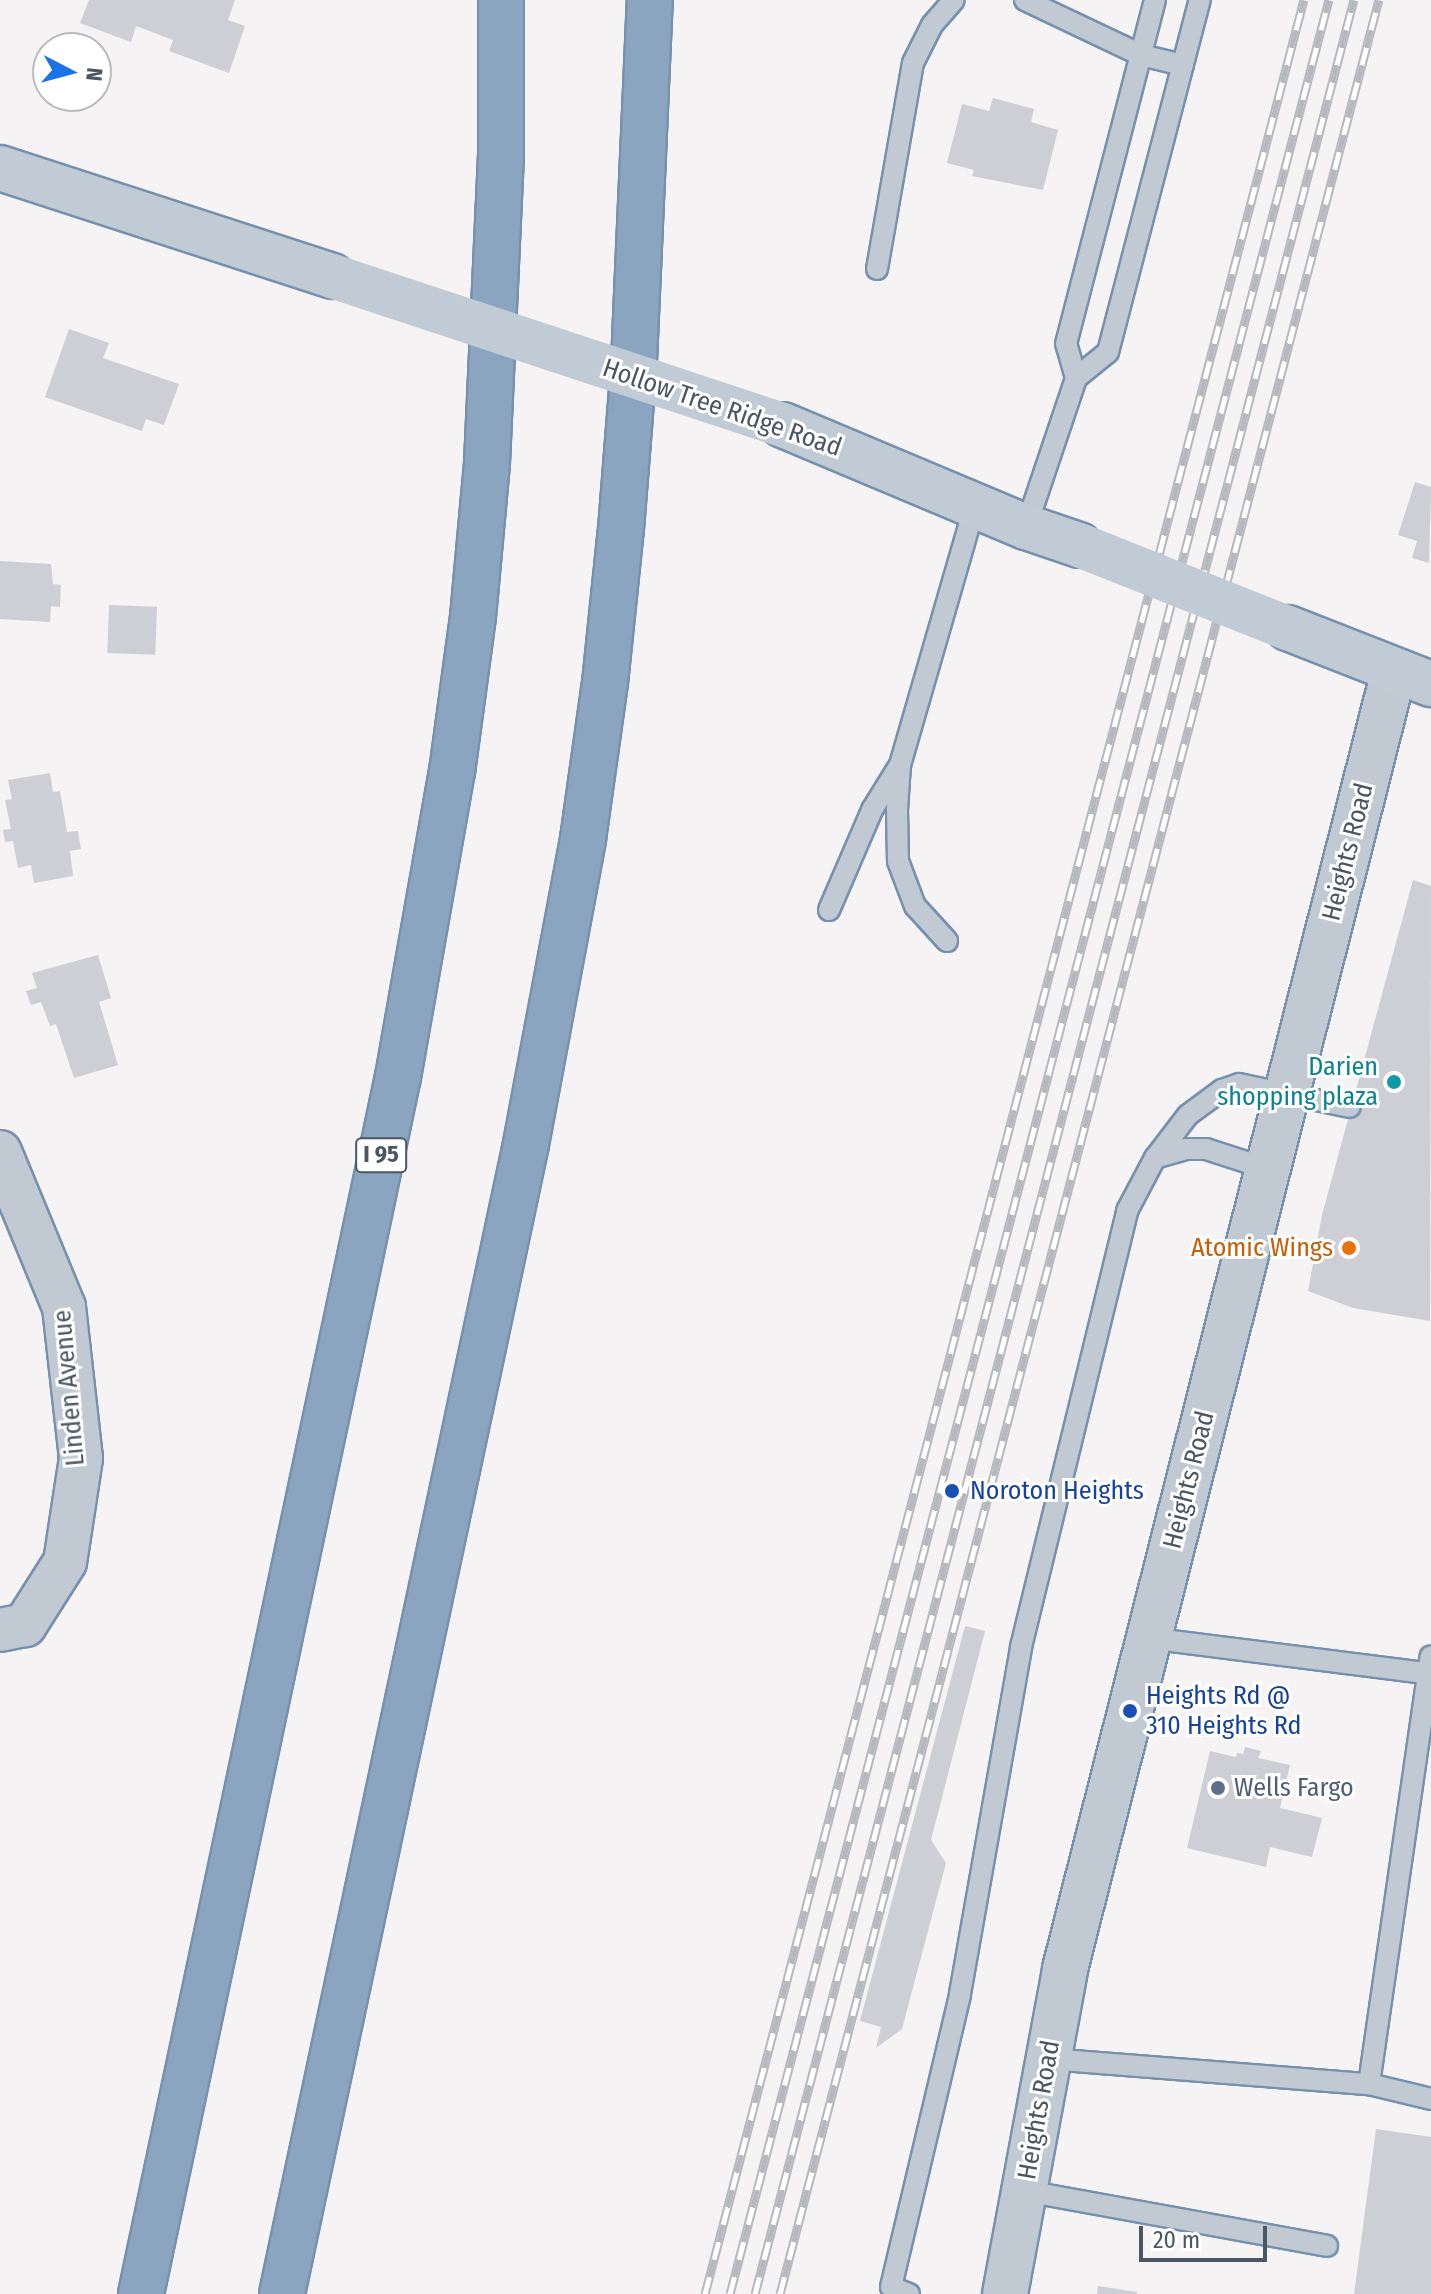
<!DOCTYPE html>
<style>
body{margin:0}
#map{position:relative;width:1431px;height:2294px;overflow:hidden;background:#f5f3f3;font-family:"Fira Sans Condensed",sans-serif}
div>[style]{position:absolute}
[style*='--x']{left:calc(var(--x)*1px);top:calc(var(--y)*1px);width:calc(var(--w)*1px);rotate:calc(var(--a)*1deg)}
.building>*{inset:0;background:#cdcfd5;transform-origin:0 0}
.roads{filter:drop-shadow(2px 0 #7690ad) drop-shadow(-2px 0 #7690ad) drop-shadow(0 2px #7690ad) drop-shadow(0 -2px #7690ad)}
.service>*{height:20px;margin:-10px;padding:0 10px;transform-origin:10px;border-radius:10px;background:#c1cad2}
.minor>*{height:42px;margin:-21px;padding:0 21px;transform-origin:21px;border-radius:21px;background:#c1cad2}
.tertiary>*{height:44px;margin:-22px;padding:0 22px;transform-origin:22px;border-radius:22px;background:#c1cad2}
.secondary>*{height:44px;margin:-22px;padding:0 22px;transform-origin:22px;border-radius:22px;background:#c1cbd6}
.motorway>*{height:44px;margin:-22px;padding:0 22px;transform-origin:22px;border-radius:22px;background:#8ba5c1}
.rail>*{height:9px;margin-top:-4.5px;transform-origin:0;background:repeating-linear-gradient(90deg,#fff 0 18px,#b5b8bd 0 36px);box-sizing:border-box;border-block:2px solid #b5b8bd}
.secondary-bridge>*{height:44px;margin:-22px;padding:0 22px;transform-origin:22px;border-radius:22px;background:#c1cbd6}
.dots>*{width:22px;height:22px;translate:-50% -50%;box-sizing:border-box;border:4px solid #fff;border-radius:50%}
span{translate:-50% -50%;white-space:nowrap;text-align:center;line-height:1.15;-webkit-text-stroke:6px #fff;paint-order:stroke}
.shield-label span{padding:2px 6px;background:#fff;border:2px solid;border-radius:6px;-webkit-text-stroke-width:0}
.shield-label{font-size:24px;color:#4a5661;font-weight:700}
.street-label{font-size:26px;color:#4a5661}
.culture-label{font-size:26px;color:#0d838f}
.right{translate:-100% -50%;text-align:right}
.food-label{font-size:26px;color:#c56008}
.transit-label{font-size:26px;color:#164399}
.left{translate:0 -50%;text-align:left}
.service-label{font-size:26px;color:#4e5e75}
.north{position:absolute;left:32px;top:32px;width:80px;height:80px;box-sizing:border-box;background:#fff;border:2px solid #b7bbc0;border-radius:50%;rotate:96deg;font-size:22px;font-weight:700;line-height:32px;text-align:center;color:#4a5661}
.north::after{content:'';display:block;margin:auto;width:28px;height:36px;background:#1a73e8;clip-path:polygon(50% 0,100% 100%,50% 72%,0 100%)}
.scale{position:absolute;left:1139px;top:2226px;width:128px;height:36px;box-sizing:border-box;border:4px solid #4a5661;border-top:0;padding-left:10px;font-size:24px;line-height:28px;white-space:nowrap;color:#4a5661;-webkit-text-stroke:6px #fff;paint-order:stroke}
</style>
<div id="map">
<div class="building">
<i style="clip-path:polygon(89px 0,235px 0,228px 20px,245px 26px,229px 73px,169px 51px,173px 40px,136px 26px,131px 42px,80px 23px)"></i>
<i style="clip-path:polygon(993px 98px,1034px 109px,1031px 122px,1058px 130px,1043px 190px,972px 176px,974px 170px,947px 163px,962px 104px,989px 111px)"></i>
<i style="clip-path:polygon(69px 329px,109px 343px,103px 358px,179px 384px,164px 425px,146px 419px,142px 431px,45px 397px)"></i>
<i style="clip-path:polygon(1415px 482px,1431px 487px,1429px 563px,1412px 558px,1417px 541px,1398px 535px)"></i>
<i style="clip-path:polygon(0 561px,51px 564px,53px 584px,61px 585px,60px 607px,51px 606px,50px 622px,0 619px)"></i>
<i style="left:109px;top:605px;width:48px;height:48px;rotate:2deg"></i>
<i style="clip-path:polygon(50px 773px,53px 792px,60px 791px,67px 832px,78px 831px,81px 849px,70px 851px,73px 876px,34px 883px,31px 865px,18px 868px,13px 841px,5px 842px,3px 830px,11px 829px,5px 800px,12px 799px,8px 780px)"></i>
<i style="clip-path:polygon(1413px 880px,1431px 886px,1430px 1321px,1353px 1308px,1308px 1291px,1322px 1215px)"></i>
<i style="clip-path:polygon(98px 955px,111px 998px,99px 1002px,118px 1065px,74px 1078px,56px 1024px,50px 1026px,41px 1002px,31px 1005px,26px 991px,37px 988px,32px 973px)"></i>
<i style="clip-path:polygon(965px 1626px,985px 1631px,931px 1840px,946px 1863px,902px 2029px,876px 2048px,881px 2027px,860px 2021px)"></i>
<i style="clip-path:polygon(1245px 1747px,1261px 1751px,1258px 1758px,1290px 1765px,1280px 1808px,1322px 1818px,1312px 1857px,1270px 1847px,1266px 1867px,1187px 1848px,1210px 1751px,1236px 1757px,1237px 1753px,1243px 1754px)"></i>
<i style="clip-path:polygon(1376px 2129px,1431px 2137px,1431px 2294px,1354px 2294px)"></i>
<i style="clip-path:polygon(1098px 2286px,1137px 2292px,1137px 2294px,1097px 2294px)"></i>
</div>
<div class="roads">
<div class="service">
<i style="--x:1025;--y:0;--w:128;--a:25.4"></i>
<i style="--x:1141;--y:55;--w:43;--a:13.4"></i>
<i style="--x:877;--y:269;--w:209;--a:-80.1"></i>
<i style="--x:913;--y:63;--w:42;--a:-63.4"></i>
<i style="--x:932;--y:25;--w:33;--a:-49"></i>
<i style="--x:1076;--y:378;--w:35;--a:-106"></i>
<i style="--x:1066;--y:344;--w:355;--a:-75.5"></i>
<i style="--x:1026;--y:527;--w:157;--a:-71.4"></i>
<i style="--x:1076;--y:378;--w:41;--a:-39.1"></i>
<i style="--x:1108;--y:352;--w:364;--a:-75.4"></i>
<i style="--x:829;--y:910;--w:109;--a:-66.7"></i>
<i style="--x:872;--y:810;--w:49;--a:-58.2"></i>
<i style="--x:947;--y:941;--w:47;--a:-132.4"></i>
<i style="--x:915;--y:906;--w:48;--a:-110.7"></i>
<i style="--x:898;--y:861;--w:51;--a:-91.1"></i>
<i style="--x:897;--y:810;--w:45;--a:-86.2"></i>
<i style="--x:900;--y:765;--w:271;--a:-73.9"></i>
<i style="--x:1155;--y:1158;--w:32;--a:-16"></i>
<i style="--x:1186;--y:1149;--w:20;--a:0"></i>
<i style="--x:1206;--y:1149;--w:65;--a:17.9"></i>
<i style="--x:1148;--y:1638;--w:285;--a:7.2"></i>
<i style="--x:1049;--y:2059;--w:321;--a:4.5"></i>
<i style="--x:1369;--y:2084;--w:64;--a:13.6"></i>
<i style="--x:1369;--y:2084;--w:432;--a:-81.8"></i>
<i style="--x:1025;--y:2191;--w:307;--a:10.3"></i>
<i style="--x:909;--y:2294;--w:19;--a:-159"></i>
<i style="--x:891;--y:2287;--w:301;--a:-76.7"></i>
<i style="--x:960;--y:1994;--w:352;--a:-80"></i>
<i style="--x:1021;--y:1647;--w:449;--a:-76.3"></i>
<i style="--x:1127;--y:1211;--w:60;--a:-62.2"></i>
<i style="--x:1155;--y:1158;--w:54;--a:-52.5"></i>
<i style="--x:1188;--y:1115;--w:42;--a:-36.3"></i>
<i style="--x:1222;--y:1090;--w:18;--a:-19"></i>
<i style="--x:1239;--y:1084;--w:113;--a:11.7"></i>
</div>
<div class="minor">
<i style="--x:0;--y:1152;--w:168;--a:67.6"></i>
<i style="--x:64;--y:1307;--w:152;--a:83.6"></i>
<i style="--x:81;--y:1458;--w:105;--a:98.7"></i>
<i style="--x:65;--y:1562;--w:75;--a:122.4"></i>
<i style="--x:25;--y:1625;--w:25;--a:169"></i>
</div>
<div class="tertiary">
<i style="--x:1005;--y:2294;--w:330;--a:-79.5"></i>
<i style="--x:1065;--y:1969;--w:1339;--a:-75.78"></i>
</div>
<div class="secondary">
<i style="--x:0;--y:168;--w:349;--a:18"></i>
<i style="--x:783;--y:425;--w:264;--a:22.8"></i>
<i style="--x:1026;--y:527;--w:56;--a:18.8"></i>
<i style="--x:1288;--y:628;--w:154;--a:21.4"></i>
</div>
<div class="motorway">
<i style="--x:141;--y:2294;--w:1244;--a:-78.08"></i>
<i style="--x:398;--y:1077;--w:310;--a:-80"></i>
<i style="--x:452;--y:772;--w:156;--a:-82.3"></i>
<i style="--x:473;--y:617;--w:155;--a:-84.8"></i>
<i style="--x:487;--y:463;--w:308;--a:-87.4"></i>
<i style="--x:501;--y:155;--w:155;--a:-90"></i>
<i style="--x:282;--y:2294;--w:1176;--a:-78.02"></i>
<i style="--x:526;--y:1144;--w:310;--a:-79.4"></i>
<i style="--x:583;--y:839;--w:158;--a:-82"></i>
<i style="--x:605;--y:683;--w:155;--a:-84.1"></i>
<i style="--x:621;--y:529;--w:168;--a:-85.5"></i>
<i style="--x:634;--y:362;--w:362;--a:-87.5"></i>
</div>
</div>
<div class="rail">
<i style="--x:705;--y:2294;--w:2371;--a:-75.37"></i>
<i style="--x:730;--y:2294;--w:2371;--a:-75.37"></i>
<i style="--x:755;--y:2294;--w:2371;--a:-75.37"></i>
<i style="--x:780;--y:2294;--w:2371;--a:-75.37"></i>
</div>
<div class="secondary-bridge">
<i style="--x:332;--y:276;--w:475;--a:18.3"></i>
<i style="--x:1079;--y:545;--w:225;--a:21.7"></i>
</div>
<div class="dots">
<i style="left:1394px;top:1082px;background:#0f9aa8"></i>
<i style="left:1349px;top:1248px;background:#e8710a"></i>
<i style="left:952px;top:1491px;background:#1a4fb4"></i>
<i style="left:1130px;top:1711px;background:#1a4fb4"></i>
<i style="left:1218px;top:1788px;background:#5c6f8a"></i>
</div>
<div class="shield-label">
<span style="left:381px;top:1155px">I 95</span>
</div>
<div class="street-label">
<span style="left:722px;top:408px;rotate:19deg">Hollow Tree Ridge Road</span>
<span style="left:1348px;top:852px;rotate:-76deg">Heights Road</span>
<span style="left:69px;top:1388px;rotate:-95deg">Linden Avenue</span>
<span style="left:1189px;top:1480px;rotate:-76deg">Heights Road</span>
<span style="left:1039px;top:2110px;rotate:-80deg">Heights Road</span>
</div>
<div class="culture-label">
<span class="right" style="left:1378px;top:1082px">Darien<br>shopping plaza</span>
</div>
<div class="food-label">
<span class="right" style="left:1333px;top:1248px">Atomic Wings</span>
</div>
<div class="transit-label">
<span class="left" style="left:970px;top:1491px">Noroton Heights</span>
<span class="left" style="left:1146px;top:1711px">Heights Rd @<br>310 Heights Rd</span>
</div>
<div class="service-label">
<span class="left" style="left:1234px;top:1788px">Wells Fargo</span>
</div>
<div class="north">N</div>
<div class="scale">20 m</div>
</div>
